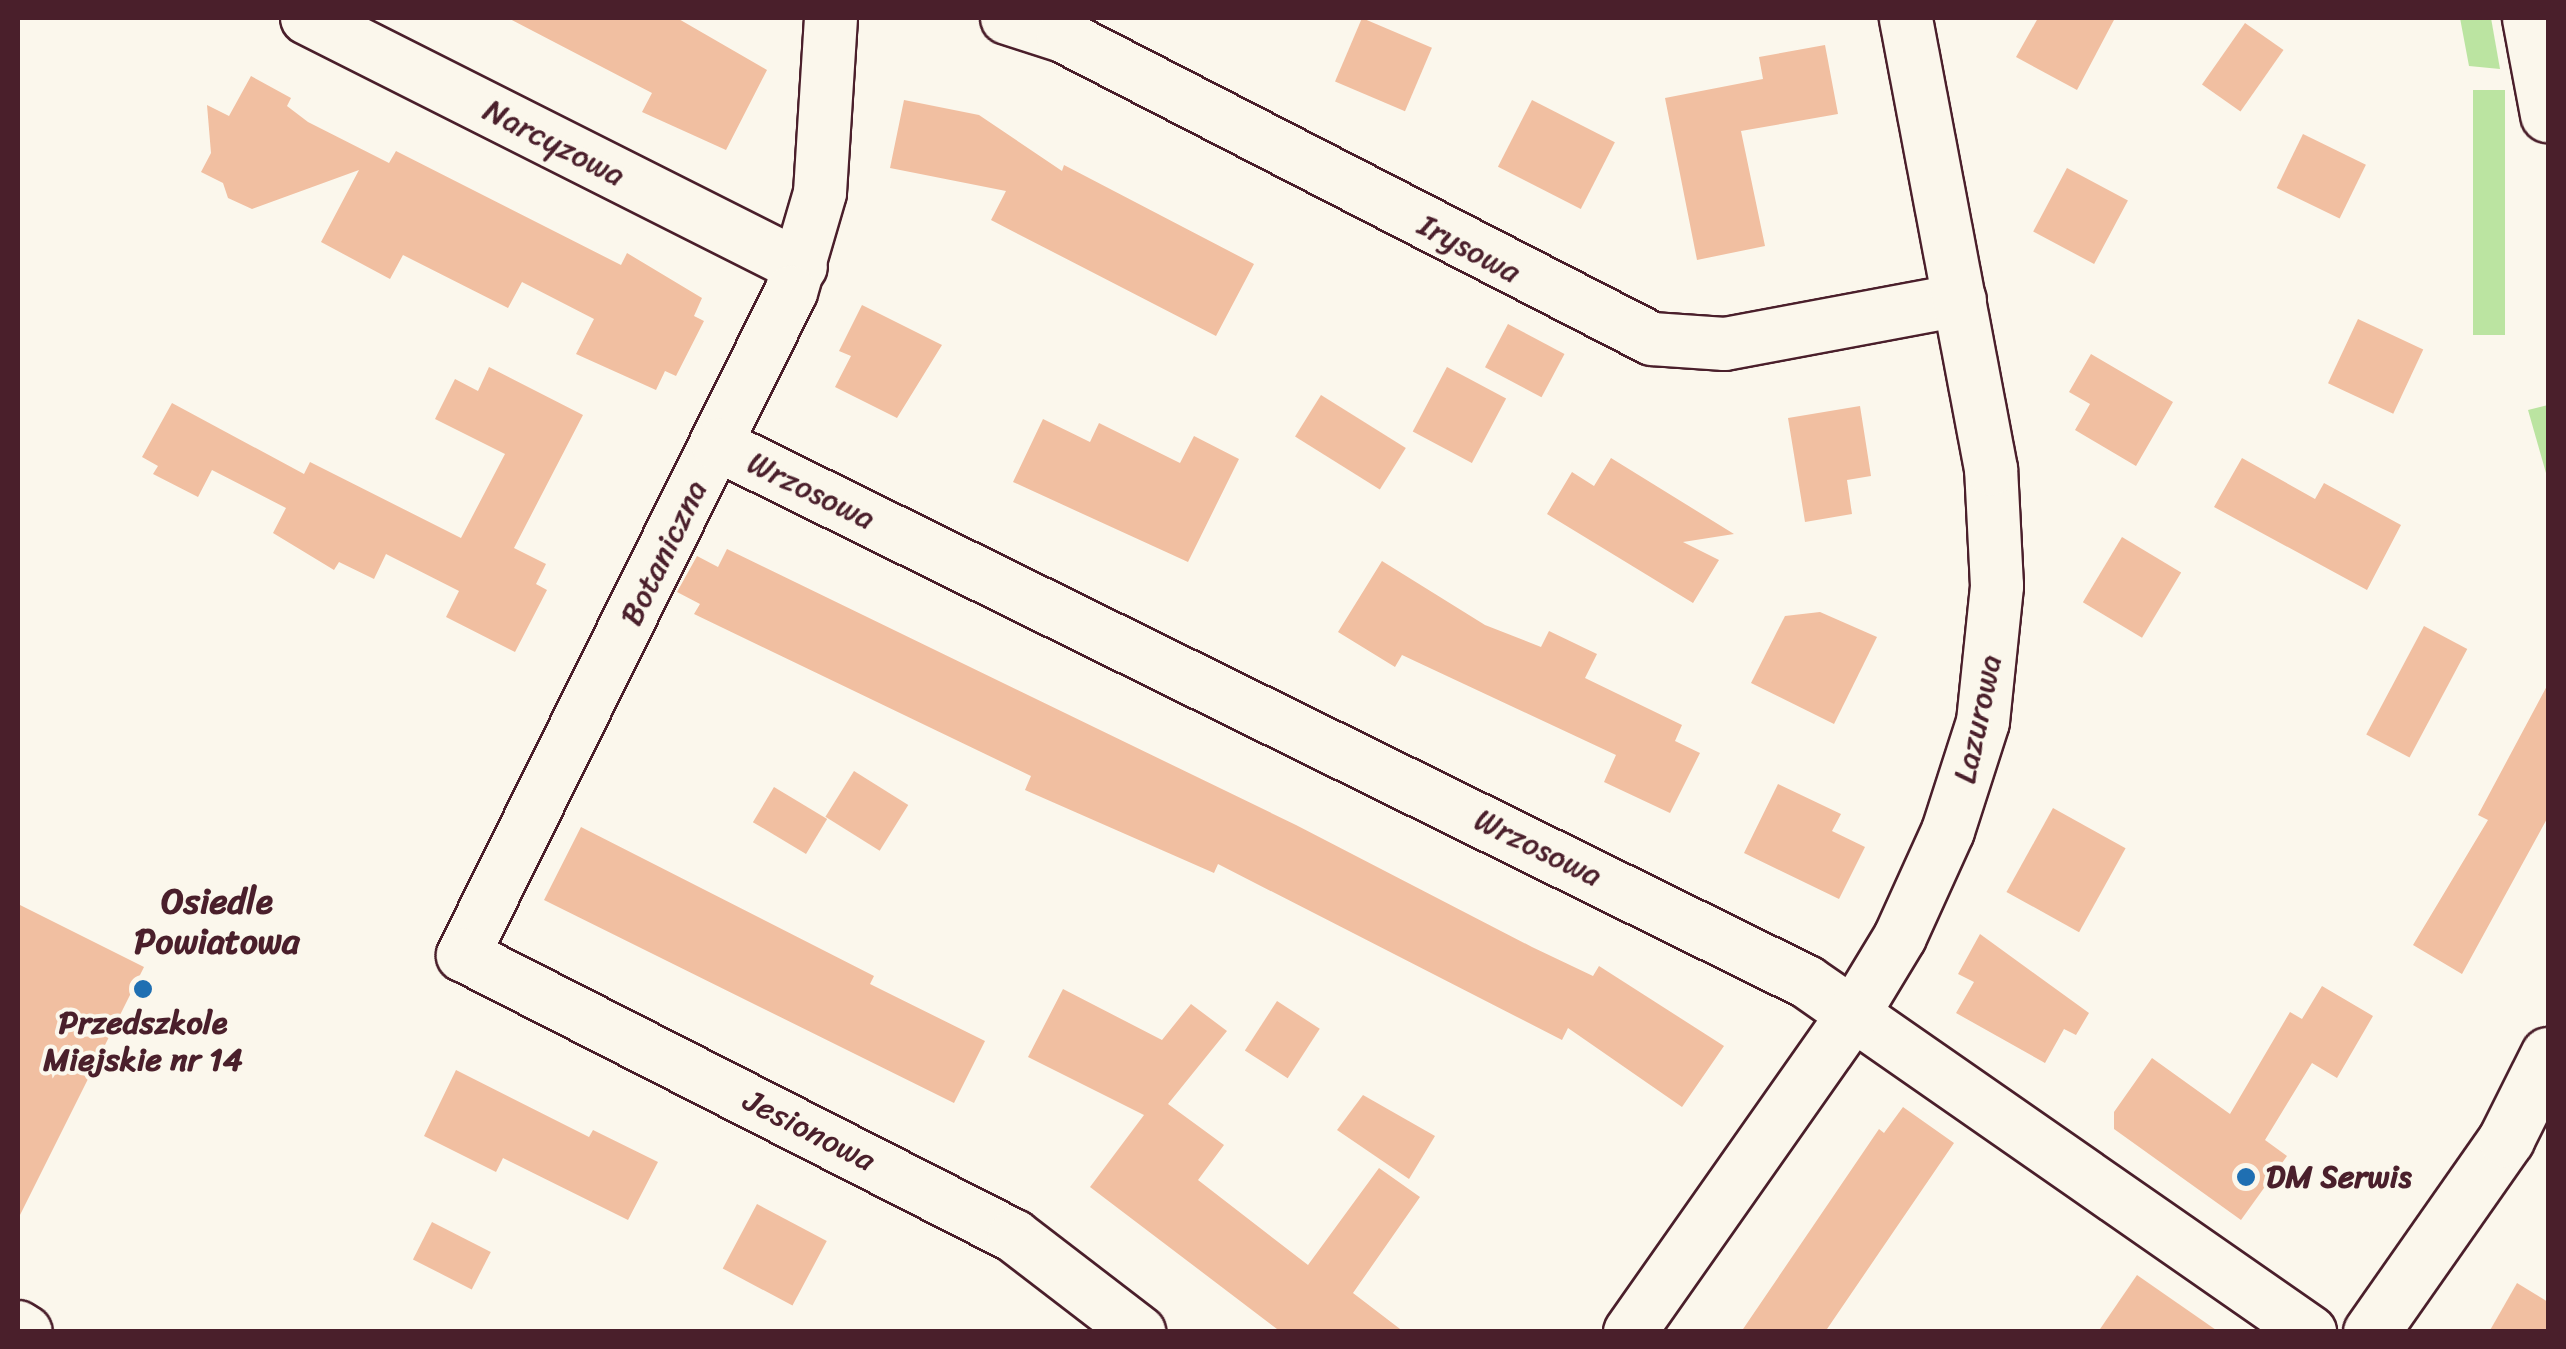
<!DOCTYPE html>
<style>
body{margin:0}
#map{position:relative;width:2566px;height:1349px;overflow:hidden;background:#fbf7ec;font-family:Sriracha,sans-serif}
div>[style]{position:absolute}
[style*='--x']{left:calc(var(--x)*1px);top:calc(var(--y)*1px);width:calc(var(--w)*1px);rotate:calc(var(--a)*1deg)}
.green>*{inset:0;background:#bbe4a1;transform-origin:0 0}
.building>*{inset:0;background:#f1bfa1;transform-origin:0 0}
.roads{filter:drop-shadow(2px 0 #4a1f2b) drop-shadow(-2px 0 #4a1f2b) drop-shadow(0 2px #4a1f2b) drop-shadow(0 -2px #4a1f2b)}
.street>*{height:52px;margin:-26px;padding:0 26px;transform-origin:26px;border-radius:26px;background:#fbf7ec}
.secondary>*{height:55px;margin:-27.5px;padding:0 27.5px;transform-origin:27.5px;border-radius:27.5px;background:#fbf7ec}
.dots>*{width:28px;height:28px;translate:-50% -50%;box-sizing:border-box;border:5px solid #fbf7ec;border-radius:50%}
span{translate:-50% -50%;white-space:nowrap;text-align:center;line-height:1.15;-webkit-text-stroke:8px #fbf7ec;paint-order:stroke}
.street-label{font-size:32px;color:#4a1f2b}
.poi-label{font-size:32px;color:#4a1f2b;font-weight:700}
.left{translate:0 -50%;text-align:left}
.neighbourhood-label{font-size:35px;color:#4a1f2b;font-weight:700}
.frame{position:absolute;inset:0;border:20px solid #4a1f2b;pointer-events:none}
</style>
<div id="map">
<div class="green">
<i style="clip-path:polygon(2460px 18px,2491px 18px,2500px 69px,2469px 66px)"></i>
<i style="left:2473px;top:90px;width:32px;height:245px"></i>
<i style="clip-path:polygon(2548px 405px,2548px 480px,2528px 410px)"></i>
</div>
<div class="building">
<i style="clip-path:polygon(508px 18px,677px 18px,767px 70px,726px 150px,642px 112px,652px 93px)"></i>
<i style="left:1362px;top:18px;width:76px;height:69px;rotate:23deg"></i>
<i style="clip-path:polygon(2038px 18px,2115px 18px,2077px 90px,2016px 57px)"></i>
<i style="left:2245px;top:23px;width:47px;height:75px;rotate:35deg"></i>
<i style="clip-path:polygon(1825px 45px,1838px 114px,1741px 131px,1765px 246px,1697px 260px,1665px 98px,1763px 79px,1759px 57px)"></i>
<i style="clip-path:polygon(251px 76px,291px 98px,287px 106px,308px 122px,389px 163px,396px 151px,621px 265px,627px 253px,702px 298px,694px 316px,704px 321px,676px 376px,665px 371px,656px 390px,576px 354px,594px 319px,522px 282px,508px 308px,403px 255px,390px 279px,321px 242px,359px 170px,252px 209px,228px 198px,223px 183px,201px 172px,211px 153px,207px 105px,229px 116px)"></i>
<i style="clip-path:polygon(904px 100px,979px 115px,1062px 171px,1064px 165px,1254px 264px,1216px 336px,991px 220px,1006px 191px,890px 168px)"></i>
<i style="left:1532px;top:100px;width:93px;height:75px;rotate:27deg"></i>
<i style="left:2303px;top:134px;width:70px;height:60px;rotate:26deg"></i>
<i style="left:2067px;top:168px;width:69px;height:72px;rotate:28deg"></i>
<i style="clip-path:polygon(862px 305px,942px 345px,897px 418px,835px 387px,851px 356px,839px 351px)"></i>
<i style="left:2358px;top:319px;width:72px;height:71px;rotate:25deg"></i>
<i style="left:1508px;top:324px;width:64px;height:49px;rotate:28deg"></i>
<i style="clip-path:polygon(2091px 354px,2173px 402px,2136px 466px,2075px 430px,2090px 404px,2069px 392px)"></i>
<i style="clip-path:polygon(489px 367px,583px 415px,514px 548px,546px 564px,536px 584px,547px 590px,515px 652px,446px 617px,459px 591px,386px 554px,374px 579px,339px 562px,334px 570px,273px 533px,286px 508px,212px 470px,198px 497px,153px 474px,158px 466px,142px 457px,172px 403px,304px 474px,310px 462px,461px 538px,505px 454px,435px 419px,455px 379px,478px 391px)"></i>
<i style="left:1447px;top:367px;width:67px;height:73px;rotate:28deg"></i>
<i style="left:1321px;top:395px;width:100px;height:49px;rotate:32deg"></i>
<i style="clip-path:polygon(1860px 406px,1871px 476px,1847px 480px,1852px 514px,1805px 522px,1788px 418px)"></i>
<i style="clip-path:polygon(1043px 419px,1090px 442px,1099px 423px,1180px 463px,1194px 436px,1239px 459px,1188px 562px,1013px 482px)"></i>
<i style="clip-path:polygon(1611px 458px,1734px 534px,1683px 542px,1719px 560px,1693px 603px,1547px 514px,1572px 472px,1594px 486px)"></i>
<i style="clip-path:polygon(2242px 458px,2315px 499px,2324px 483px,2401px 525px,2367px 590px,2214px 507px)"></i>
<i style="left:2122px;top:537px;width:69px;height:76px;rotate:31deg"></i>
<i style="clip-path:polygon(727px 549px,1296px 825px,1532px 947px,1593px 976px,1599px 966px,1724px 1046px,1682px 1107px,1568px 1028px,1562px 1040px,1218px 864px,1214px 873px,1025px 790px,1031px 776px,694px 614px,700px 604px,677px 592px,697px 556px,718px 567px)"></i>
<i style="clip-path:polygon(1382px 561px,1485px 625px,1541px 647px,1549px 631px,1597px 654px,1585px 678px,1682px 725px,1675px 741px,1700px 753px,1670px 813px,1604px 782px,1616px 755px,1402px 655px,1395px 667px,1338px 632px)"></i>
<i style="clip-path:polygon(1820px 612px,1877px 637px,1834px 724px,1751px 683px,1785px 616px)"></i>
<i style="left:2424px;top:626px;width:49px;height:123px;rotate:28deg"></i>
<i style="clip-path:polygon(2548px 684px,2548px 817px,2462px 974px,2413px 945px,2488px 820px,2478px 815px)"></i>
<i style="left:854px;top:771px;width:64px;height:54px;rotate:32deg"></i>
<i style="clip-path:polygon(1778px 784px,1841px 814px,1832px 831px,1865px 847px,1839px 899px,1744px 853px)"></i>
<i style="left:774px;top:787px;width:62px;height:41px;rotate:31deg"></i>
<i style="left:2053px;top:808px;width:83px;height:96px;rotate:29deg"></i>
<i style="clip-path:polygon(581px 827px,874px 976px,870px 984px,985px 1041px,954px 1103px,544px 900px)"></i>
<i style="clip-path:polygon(18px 904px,144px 967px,18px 1219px)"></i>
<i style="clip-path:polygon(1980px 934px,2089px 1013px,2076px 1035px,2064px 1029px,2045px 1063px,1956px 1013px,1974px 982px,1958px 974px)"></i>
<i style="clip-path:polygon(2322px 986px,2373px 1016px,2337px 1078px,2312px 1063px,2265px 1140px,2287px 1156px,2241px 1220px,2114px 1129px,2114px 1112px,2152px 1058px,2230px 1114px,2290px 1012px,2302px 1019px)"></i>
<i style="clip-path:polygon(1063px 989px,1162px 1040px,1191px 1004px,1227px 1031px,1168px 1104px,1224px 1145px,1198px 1180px,1308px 1265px,1379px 1168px,1420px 1197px,1353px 1293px,1404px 1332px,1281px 1332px,1090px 1187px,1144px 1115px,1028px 1057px)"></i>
<i style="left:1277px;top:1001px;width:51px;height:59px;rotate:33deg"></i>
<i style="clip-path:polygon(456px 1070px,589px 1137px,593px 1130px,658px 1162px,628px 1220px,503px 1158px,496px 1172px,424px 1136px)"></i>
<i style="clip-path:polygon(1363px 1095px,1435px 1136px,1409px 1179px,1337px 1130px)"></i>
<i style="clip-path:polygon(1903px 1107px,1954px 1143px,1825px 1332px,1741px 1332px,1879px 1129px,1884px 1133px)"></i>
<i style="left:757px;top:1204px;width:79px;height:73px;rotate:28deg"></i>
<i style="left:432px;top:1222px;width:66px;height:42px;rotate:27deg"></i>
<i style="clip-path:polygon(2137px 1275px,2219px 1332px,2098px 1332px)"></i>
<i style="clip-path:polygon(2517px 1283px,2548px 1302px,2548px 1332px,2489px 1332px)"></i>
</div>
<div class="roads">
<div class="street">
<i style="--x:307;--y:18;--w:553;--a:26.75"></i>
<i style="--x:831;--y:18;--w:175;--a:93.6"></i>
<i style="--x:820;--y:193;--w:103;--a:106.3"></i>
<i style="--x:791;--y:292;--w:740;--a:116.32"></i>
<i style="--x:463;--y:955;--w:619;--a:27.02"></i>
<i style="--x:1014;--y:1236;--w:158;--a:37.5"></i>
<i style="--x:1007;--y:18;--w:59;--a:17.8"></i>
<i style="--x:1063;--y:36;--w:662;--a:27.22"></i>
<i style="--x:1652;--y:339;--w:73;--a:3.9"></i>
<i style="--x:1725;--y:344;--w:239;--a:-10.6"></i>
<i style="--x:718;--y:445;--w:1214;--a:26.25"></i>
<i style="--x:1807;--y:982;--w:613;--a:34.83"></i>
<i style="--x:18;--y:1327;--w:9;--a:32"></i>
<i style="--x:1630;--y:1332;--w:390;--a:-54.9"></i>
<i style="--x:1854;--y:1013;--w:89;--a:-58.8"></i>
<i style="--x:1900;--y:937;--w:116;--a:-65.6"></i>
<i style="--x:1948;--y:831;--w:114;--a:-72.2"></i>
<i style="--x:1983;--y:722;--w:137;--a:-84.1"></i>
<i style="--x:1997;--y:586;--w:117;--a:-92.9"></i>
<i style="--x:1991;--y:469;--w:459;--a:-100.7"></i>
</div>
<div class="secondary">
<i style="--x:2530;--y:18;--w:98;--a:79.4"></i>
<i style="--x:2371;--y:1332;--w:236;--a:-55"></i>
<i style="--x:2506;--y:1139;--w:94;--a:-63.4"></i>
</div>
</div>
<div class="dots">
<i style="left:143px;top:989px;background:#1f6fb2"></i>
<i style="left:2246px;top:1177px;background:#1f6fb2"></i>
</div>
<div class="street-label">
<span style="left:554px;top:143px;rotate:27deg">Narcyzowa</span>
<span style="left:1469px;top:249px;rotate:28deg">Irysowa</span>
<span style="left:811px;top:491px;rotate:26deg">Wrzosowa</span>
<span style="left:664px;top:553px;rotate:-64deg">Botaniczna</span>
<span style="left:1978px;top:719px;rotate:-78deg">Lazurowa</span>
<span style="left:1538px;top:848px;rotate:26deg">Wrzosowa</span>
<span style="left:809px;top:1131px;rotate:27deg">Jesionowa</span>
</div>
<div class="poi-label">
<span style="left:143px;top:1042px">Przedszkole<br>Miejskie nr 14</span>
<span class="left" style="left:2266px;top:1177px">DM Serwis</span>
</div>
<div class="neighbourhood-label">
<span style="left:217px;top:921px">Osiedle<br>Powiatowa</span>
</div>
<div class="frame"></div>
</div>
